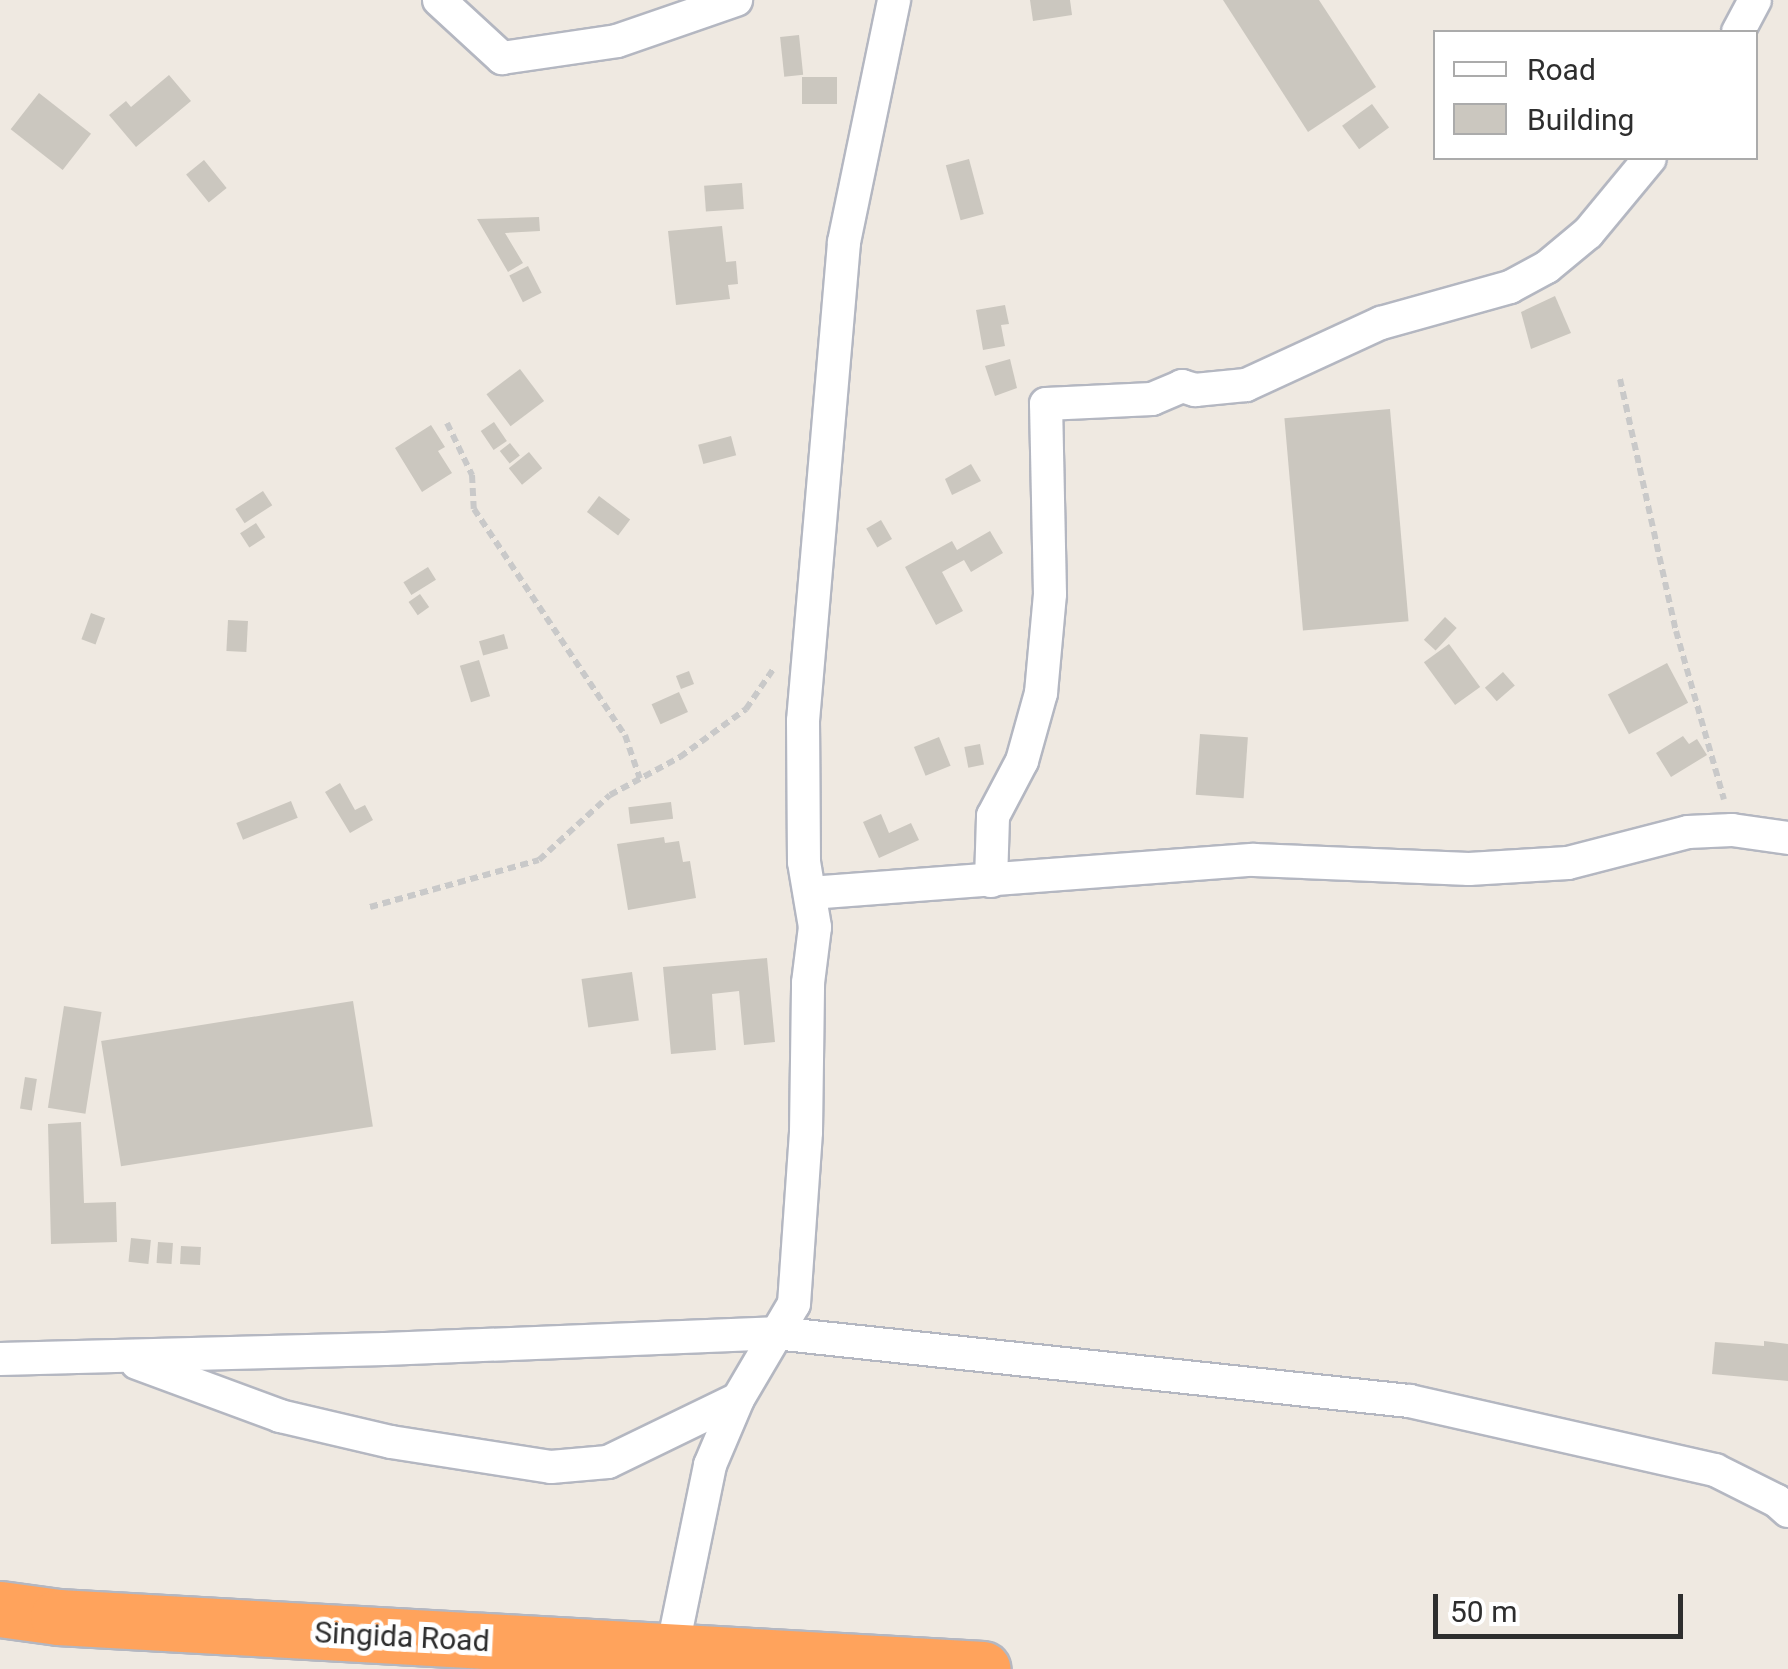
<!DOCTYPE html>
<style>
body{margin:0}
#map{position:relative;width:1788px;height:1669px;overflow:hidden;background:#efe9e1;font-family:Roboto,sans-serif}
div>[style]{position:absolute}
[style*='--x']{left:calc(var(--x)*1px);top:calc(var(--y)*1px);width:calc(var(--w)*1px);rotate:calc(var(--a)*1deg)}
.building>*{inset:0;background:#cbc7bf;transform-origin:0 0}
.path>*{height:6px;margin-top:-3px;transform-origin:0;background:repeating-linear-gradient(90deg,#c9c9c9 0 8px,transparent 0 13px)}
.roads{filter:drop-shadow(2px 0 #b4b7c1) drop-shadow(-2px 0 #b4b7c1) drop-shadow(0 2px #b4b7c1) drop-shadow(0 -2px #b4b7c1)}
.street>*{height:32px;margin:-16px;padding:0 16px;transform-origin:16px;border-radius:16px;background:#fff}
.highway>*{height:55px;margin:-27.5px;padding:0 27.5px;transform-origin:27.5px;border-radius:27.5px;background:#ffa35c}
span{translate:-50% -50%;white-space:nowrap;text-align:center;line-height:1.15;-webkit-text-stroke:10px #fff;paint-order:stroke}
.street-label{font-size:30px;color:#2e2e2e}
.legend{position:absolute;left:1433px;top:30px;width:325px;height:130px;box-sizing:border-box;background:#fff;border:2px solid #ababab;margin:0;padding:12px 18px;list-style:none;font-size:30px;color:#2e2e2e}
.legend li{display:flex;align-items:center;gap:20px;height:50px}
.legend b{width:50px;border:2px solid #ababab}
.scale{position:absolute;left:1433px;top:1594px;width:250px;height:45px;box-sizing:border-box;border:5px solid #2e2e2e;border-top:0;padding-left:12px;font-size:30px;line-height:35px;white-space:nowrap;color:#2e2e2e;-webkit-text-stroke:8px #fff;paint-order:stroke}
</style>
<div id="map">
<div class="building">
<i style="clip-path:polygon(1030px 0,1070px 0,1072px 15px,1033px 21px)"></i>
<i style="clip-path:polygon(1223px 0,1319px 0,1376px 87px,1308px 132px)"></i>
<i style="left:799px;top:35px;width:40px;height:19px;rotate:84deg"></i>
<i style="clip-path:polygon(169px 75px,191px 101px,136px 147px,109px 115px,126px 101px,131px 107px)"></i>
<i style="left:802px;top:77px;width:35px;height:27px"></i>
<i style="left:39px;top:93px;width:66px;height:46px;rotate:38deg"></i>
<i style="left:1372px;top:104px;width:29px;height:37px;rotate:54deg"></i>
<i style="left:969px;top:159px;width:57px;height:24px;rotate:75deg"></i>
<i style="left:204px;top:160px;width:36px;height:23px;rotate:51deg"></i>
<i style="left:742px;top:183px;width:26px;height:38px;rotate:86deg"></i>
<i style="clip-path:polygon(539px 217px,540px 231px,505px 233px,523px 263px,508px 272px,477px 219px)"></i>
<i style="clip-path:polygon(722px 226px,726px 262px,736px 261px,738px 284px,728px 285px,730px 299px,676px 305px,668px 231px)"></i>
<i style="left:528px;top:266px;width:30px;height:21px;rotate:63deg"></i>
<i style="clip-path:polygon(1555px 296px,1571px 333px,1531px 349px,1521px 312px)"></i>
<i style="clip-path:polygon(1005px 305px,1009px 324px,1001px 325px,1005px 346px,983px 350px,976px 310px)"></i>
<i style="clip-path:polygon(1010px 359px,1017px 388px,995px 396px,985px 366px)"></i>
<i style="left:520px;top:369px;width:40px;height:42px;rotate:53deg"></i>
<i style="left:1390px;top:409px;width:213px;height:106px;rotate:85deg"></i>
<i style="left:494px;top:422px;width:23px;height:16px;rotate:56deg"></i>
<i style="clip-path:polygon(431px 425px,445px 447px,438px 451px,452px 473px,422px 492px,395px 448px)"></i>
<i style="left:731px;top:436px;width:20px;height:34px;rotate:75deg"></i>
<i style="left:510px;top:443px;width:16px;height:13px;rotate:52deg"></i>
<i style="left:529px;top:452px;width:21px;height:26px;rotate:51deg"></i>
<i style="clip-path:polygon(971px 464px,981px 481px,952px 495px,945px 479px)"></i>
<i style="left:263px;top:491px;width:17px;height:33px;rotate:57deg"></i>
<i style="left:599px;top:496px;width:39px;height:20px;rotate:37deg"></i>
<i style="left:881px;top:520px;width:22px;height:17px;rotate:60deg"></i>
<i style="left:256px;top:523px;width:17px;height:19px;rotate:57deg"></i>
<i style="clip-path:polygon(990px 531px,1003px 553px,971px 572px,964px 560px,942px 572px,963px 611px,936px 625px,905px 567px,952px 541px,957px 550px)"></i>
<i style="left:428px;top:567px;width:15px;height:29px;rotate:58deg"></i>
<i style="left:420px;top:594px;width:16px;height:14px;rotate:55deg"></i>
<i style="left:91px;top:613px;width:15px;height:28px;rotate:20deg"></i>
<i style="left:1445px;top:617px;width:16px;height:31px;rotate:43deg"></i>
<i style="left:228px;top:620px;width:20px;height:31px;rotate:3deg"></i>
<i style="left:504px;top:634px;width:15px;height:26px;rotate:74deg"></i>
<i style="left:1449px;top:644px;width:53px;height:31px;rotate:54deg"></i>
<i style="left:479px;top:660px;width:38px;height:20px;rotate:73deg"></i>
<i style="left:1667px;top:663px;width:45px;height:67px;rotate:62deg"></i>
<i style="left:689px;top:671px;width:14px;height:14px;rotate:69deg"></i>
<i style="left:1503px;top:672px;width:18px;height:24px;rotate:49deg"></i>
<i style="left:679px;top:692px;width:22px;height:30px;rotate:66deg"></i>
<i style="left:1200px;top:734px;width:48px;height:61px;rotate:4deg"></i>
<i style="clip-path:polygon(1683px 736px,1689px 744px,1697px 739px,1707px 755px,1671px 777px,1656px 753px)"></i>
<i style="left:939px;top:737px;width:31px;height:27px;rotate:68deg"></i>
<i style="left:980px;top:744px;width:21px;height:16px;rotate:79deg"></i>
<i style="clip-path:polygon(340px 783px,355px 810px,365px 805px,373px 820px,350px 833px,325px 792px)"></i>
<i style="left:291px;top:801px;width:18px;height:59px;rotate:68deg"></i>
<i style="left:671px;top:802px;width:17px;height:43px;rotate:83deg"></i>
<i style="clip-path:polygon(881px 814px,889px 833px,911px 823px,919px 840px,879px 858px,863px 822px)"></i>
<i style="clip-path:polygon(664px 837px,665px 843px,679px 841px,683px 862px,690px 861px,696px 898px,628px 910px,617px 844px)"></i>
<i style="clip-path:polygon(767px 958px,775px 1042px,744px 1045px,739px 991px,712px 994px,716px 1050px,671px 1054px,663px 967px)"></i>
<i style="left:632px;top:972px;width:49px;height:51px;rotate:82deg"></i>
<i style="left:353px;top:1001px;width:127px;height:255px;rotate:81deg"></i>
<i style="left:64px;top:1006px;width:38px;height:103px;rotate:9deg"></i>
<i style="left:25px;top:1077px;width:12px;height:32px;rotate:9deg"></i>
<i style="clip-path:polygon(81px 1122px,84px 1203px,116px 1202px,117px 1242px,51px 1244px,48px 1124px)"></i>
<i style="left:131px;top:1238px;width:20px;height:24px;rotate:6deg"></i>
<i style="left:158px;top:1242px;width:15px;height:21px;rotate:4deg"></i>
<i style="left:181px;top:1246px;width:20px;height:18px;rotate:3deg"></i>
<i style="clip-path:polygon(1764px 1341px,1788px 1344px,1788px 1381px,1712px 1374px,1715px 1342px,1764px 1346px)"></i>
</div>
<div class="path">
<i style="--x:1620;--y:379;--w:258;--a:77.5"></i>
<i style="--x:1676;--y:631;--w:175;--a:74.1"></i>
<i style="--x:447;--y:423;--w:58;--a:64.3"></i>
<i style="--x:472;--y:475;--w:34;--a:87"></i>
<i style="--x:474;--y:509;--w:272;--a:56.3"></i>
<i style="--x:625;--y:735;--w:46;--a:71.2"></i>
<i style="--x:370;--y:907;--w:175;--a:-15.5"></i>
<i style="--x:539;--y:860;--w:96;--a:-42.5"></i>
<i style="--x:610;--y:795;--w:80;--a:-28.5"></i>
<i style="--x:680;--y:757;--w:82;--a:-36"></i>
<i style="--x:746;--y:709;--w:50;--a:-55.7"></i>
</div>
<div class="roads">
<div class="street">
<i style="--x:439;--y:0;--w:86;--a:42.6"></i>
<i style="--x:502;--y:58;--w:116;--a:-8.4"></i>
<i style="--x:617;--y:41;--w:126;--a:-19"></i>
<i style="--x:1738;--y:32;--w:36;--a:-62"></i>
<i style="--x:991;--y:881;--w:65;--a:-88.2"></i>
<i style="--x:993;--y:816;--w:62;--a:-62.2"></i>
<i style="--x:1022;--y:761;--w:71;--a:-74.4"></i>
<i style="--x:1041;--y:693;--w:99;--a:-84.8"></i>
<i style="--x:1050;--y:594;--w:190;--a:-91.2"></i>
<i style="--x:1046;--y:404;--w:106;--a:-2.7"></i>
<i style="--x:1152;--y:399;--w:33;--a:-23"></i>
<i style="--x:1182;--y:386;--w:14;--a:17"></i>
<i style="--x:1195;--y:390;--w:51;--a:-5.6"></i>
<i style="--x:1246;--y:385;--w:149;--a:-24.7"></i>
<i style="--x:1381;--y:323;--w:134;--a:-15.6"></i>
<i style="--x:1510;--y:287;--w:42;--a:-28.4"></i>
<i style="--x:1547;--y:267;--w:53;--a:-39.7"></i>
<i style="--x:1588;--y:233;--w:97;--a:-50.4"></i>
<i style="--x:810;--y:893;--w:445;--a:-4.3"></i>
<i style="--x:1254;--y:860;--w:215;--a:2.4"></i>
<i style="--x:1469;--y:869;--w:99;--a:-3.5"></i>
<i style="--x:1568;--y:863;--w:124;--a:-14.5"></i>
<i style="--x:1688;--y:832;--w:44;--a:-2.6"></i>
<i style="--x:1732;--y:830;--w:57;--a:8.1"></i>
<i style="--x:0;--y:1359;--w:385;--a:-1.5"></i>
<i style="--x:385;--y:1349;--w:390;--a:-2.3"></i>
<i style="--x:775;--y:1333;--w:638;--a:6.12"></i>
<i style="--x:1409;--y:1401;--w:314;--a:12.7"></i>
<i style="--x:1715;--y:1470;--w:69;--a:26.6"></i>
<i style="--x:1777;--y:1501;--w:15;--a:42"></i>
<i style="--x:137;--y:1363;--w:153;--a:20.3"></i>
<i style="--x:280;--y:1416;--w:114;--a:13.2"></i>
<i style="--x:391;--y:1442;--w:162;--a:8.9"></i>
<i style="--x:551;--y:1467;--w:57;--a:-5"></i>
<i style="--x:608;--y:1462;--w:144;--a:-25.9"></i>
<i style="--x:669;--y:1665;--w:204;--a:-78.4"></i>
<i style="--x:710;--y:1465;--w:72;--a:-67"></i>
<i style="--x:738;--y:1399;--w:110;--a:-59.5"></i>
<i style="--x:794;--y:1304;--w:172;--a:-86"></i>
<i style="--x:806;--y:1132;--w:149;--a:-89.2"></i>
<i style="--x:808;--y:983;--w:56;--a:-82.9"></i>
<i style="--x:815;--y:927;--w:66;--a:-99.6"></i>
<i style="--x:804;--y:862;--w:141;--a:-90.4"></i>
<i style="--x:803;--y:721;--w:481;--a:-85.1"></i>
<i style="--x:844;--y:242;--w:247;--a:-78.3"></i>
</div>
<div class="highway">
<i style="--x:0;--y:1609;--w:59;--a:7.9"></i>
<i style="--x:58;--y:1617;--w:926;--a:3.22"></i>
</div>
</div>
<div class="street-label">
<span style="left:402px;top:1637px;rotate:3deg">Singida Road</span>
</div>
<ul class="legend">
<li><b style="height:12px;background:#fff"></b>Road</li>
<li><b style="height:28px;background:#cbc7bf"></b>Building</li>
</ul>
<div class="scale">50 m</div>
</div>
